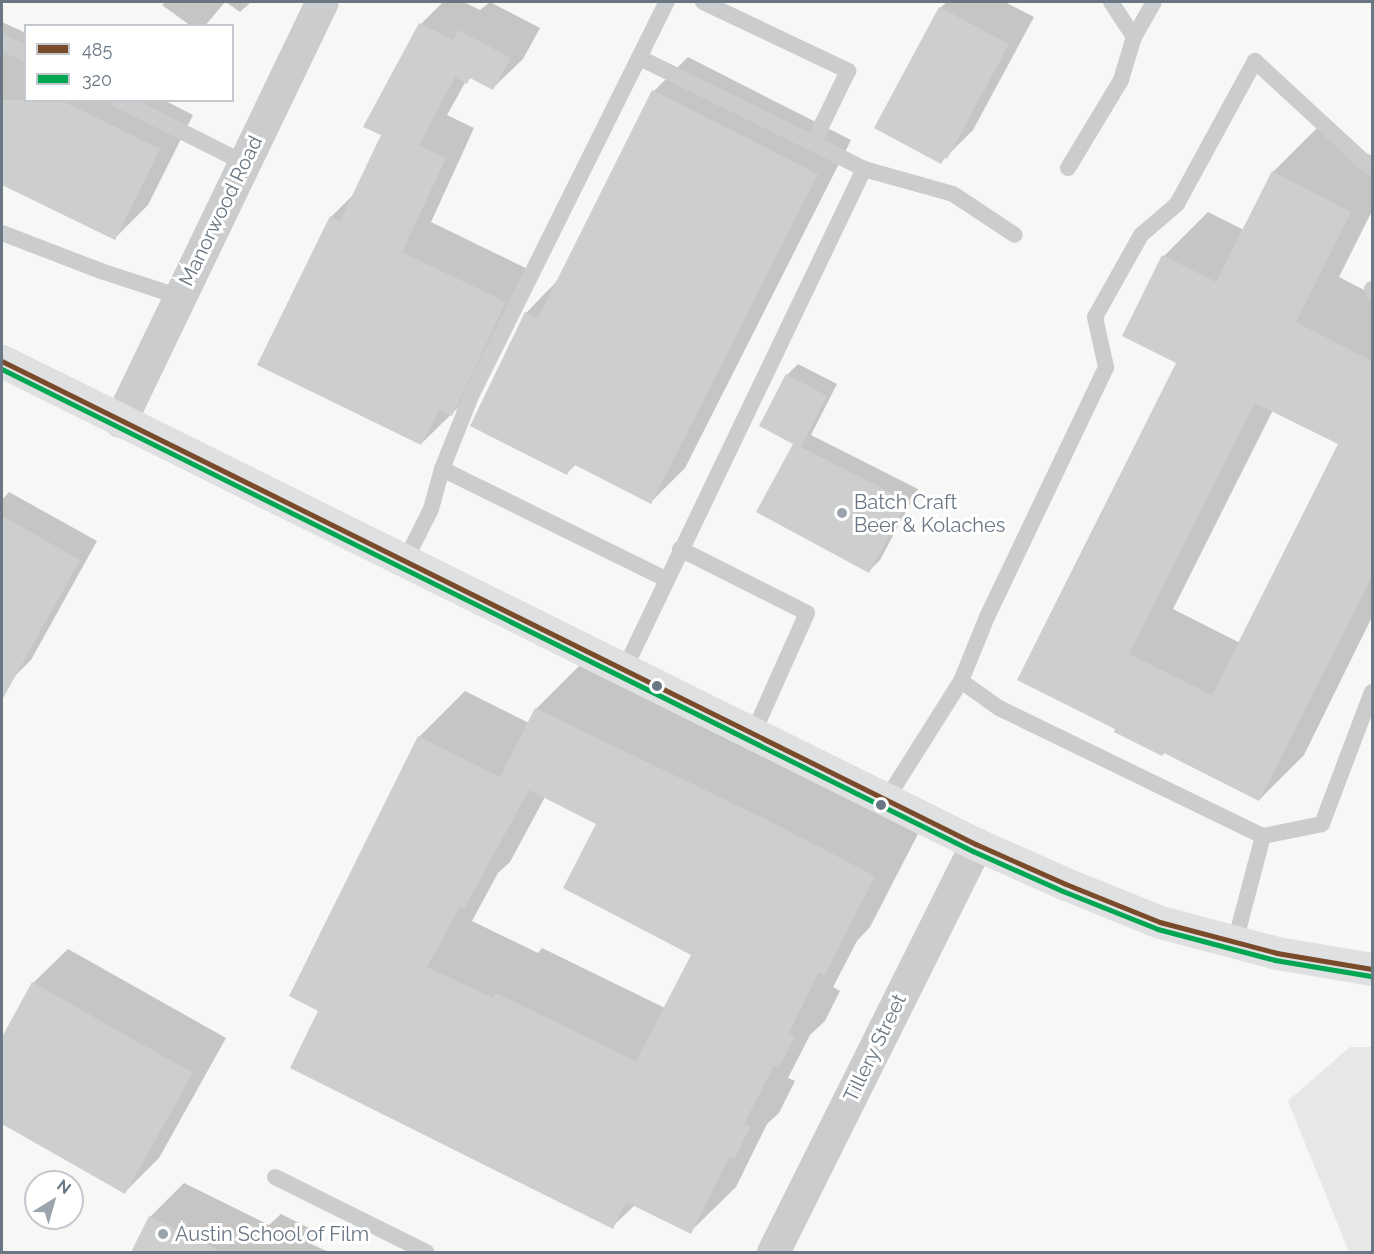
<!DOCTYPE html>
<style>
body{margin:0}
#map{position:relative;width:1374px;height:1254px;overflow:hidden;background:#f7f7f6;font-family:Raleway,sans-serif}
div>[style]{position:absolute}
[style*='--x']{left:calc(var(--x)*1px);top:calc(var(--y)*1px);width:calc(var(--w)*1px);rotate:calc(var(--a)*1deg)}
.green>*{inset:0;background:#e5e8e4}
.shadow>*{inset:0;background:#0003}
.building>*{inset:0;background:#cdcece}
.service>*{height:16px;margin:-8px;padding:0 8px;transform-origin:8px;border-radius:8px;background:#cbcccd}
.minor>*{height:33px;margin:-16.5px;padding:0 16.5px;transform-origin:16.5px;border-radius:16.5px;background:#cbcccd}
.secondary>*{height:33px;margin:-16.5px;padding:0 16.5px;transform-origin:16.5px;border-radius:16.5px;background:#dfe0e1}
.bus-1>*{height:4.5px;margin:-2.25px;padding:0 2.25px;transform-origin:2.25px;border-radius:2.25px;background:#7a4b2a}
.bus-2>*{height:4.5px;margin:-2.25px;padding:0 2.25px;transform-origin:2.25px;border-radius:2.25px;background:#00a651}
.dots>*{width:16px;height:16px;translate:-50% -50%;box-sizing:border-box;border:3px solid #fff;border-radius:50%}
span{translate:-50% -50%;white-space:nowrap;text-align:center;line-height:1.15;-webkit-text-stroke:6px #fff;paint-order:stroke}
.street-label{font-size:20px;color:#697684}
.poi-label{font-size:20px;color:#697684}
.left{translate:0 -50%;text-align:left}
.frame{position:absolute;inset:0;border:3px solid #697684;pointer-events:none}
.legend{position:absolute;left:24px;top:24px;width:210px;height:78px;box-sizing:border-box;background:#fff;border:2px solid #c3c8ce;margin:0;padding:8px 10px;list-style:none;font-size:18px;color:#697684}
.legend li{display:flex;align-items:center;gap:12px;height:30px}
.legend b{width:30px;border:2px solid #c3c8ce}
.north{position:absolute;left:24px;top:1170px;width:60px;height:60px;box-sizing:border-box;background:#fff;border:2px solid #c3c8ce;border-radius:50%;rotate:37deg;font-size:16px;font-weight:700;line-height:24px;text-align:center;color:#697684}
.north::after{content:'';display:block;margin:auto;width:21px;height:27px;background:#9ba3ac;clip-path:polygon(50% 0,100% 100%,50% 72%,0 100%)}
</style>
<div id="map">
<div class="green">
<i style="clip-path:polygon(1350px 1047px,1372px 1047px,1372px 1252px,1349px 1252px,1288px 1101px)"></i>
</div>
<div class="shadow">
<i style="clip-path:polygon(165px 2px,225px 2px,205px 26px,191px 26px,162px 5px)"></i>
<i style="clip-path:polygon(226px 2px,251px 2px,240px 12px)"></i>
<i style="clip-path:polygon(443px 2px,464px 2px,480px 10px,490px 2px,540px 28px,523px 59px,493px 88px,472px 77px,466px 81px,447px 115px,474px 128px,431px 222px,534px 272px,481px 385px,421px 444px,331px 217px,355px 193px,383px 134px,421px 24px)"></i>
<i style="clip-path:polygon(947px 2px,1005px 2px,1034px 17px,973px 130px,941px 162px,876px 127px,940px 8px)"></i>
<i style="clip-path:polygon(2px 22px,26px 33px,26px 100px,164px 100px,193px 115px,148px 205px,114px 239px,2px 183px)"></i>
<i style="clip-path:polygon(688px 57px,851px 140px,685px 468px,651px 502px,576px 464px,567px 473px,526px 313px,559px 279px,654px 91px)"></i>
<i style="clip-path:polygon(evenodd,1317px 128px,1372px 156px,1372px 211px,1339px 277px,1372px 294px,1372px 617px,1304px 755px,1259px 800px,1019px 679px,1178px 362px,1164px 256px,1208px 212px,1244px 230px,1273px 172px,1317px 128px,1273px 410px,1340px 444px,1240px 643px,1173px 609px,1273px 410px)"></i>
<i style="clip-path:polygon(798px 364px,837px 384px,811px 435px,918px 489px,880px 560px,869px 571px,795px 444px,787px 375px)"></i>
<i style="clip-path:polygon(9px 492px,97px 541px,31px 660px,13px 678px,2px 671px,2px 590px,9px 577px,2px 572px,2px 500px)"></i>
<i style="clip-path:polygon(evenodd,582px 663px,920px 830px,870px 927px,857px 941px,833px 987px,840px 991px,825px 1021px,810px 1035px,788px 1078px,795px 1081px,779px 1113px,767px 1124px,736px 1187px,690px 1232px,635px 1205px,612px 1227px,320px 1010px,291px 995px,419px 737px,465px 691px,529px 723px,536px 709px,582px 663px,545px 797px,598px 824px,693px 954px,665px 1008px,542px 948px,538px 953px,472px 921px,498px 873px,510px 862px,545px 797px)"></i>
<i style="clip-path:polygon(68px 949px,226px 1038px,159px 1158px,125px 1192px,2px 1122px,2px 1040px,33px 983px)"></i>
<i style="clip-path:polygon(184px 1183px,269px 1225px,281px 1214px,315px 1231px,309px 1243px,329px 1252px,133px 1252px,150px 1217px)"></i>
</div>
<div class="building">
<i style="clip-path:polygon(939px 7px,1009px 44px,947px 159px,945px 157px,941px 164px,874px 128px)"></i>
<i style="clip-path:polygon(419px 23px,453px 40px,458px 30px,511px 58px,493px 90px,470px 78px,467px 84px,455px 77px,419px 145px,446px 158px,402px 252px,506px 302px,452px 416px,439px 410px,421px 445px,257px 365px,330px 216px,340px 221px,381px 135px,363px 127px)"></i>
<i style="clip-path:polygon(652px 90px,818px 174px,651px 504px,573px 464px,567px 475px,470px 426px,525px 312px,538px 318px)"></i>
<i style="clip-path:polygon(2px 100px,60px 100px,160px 149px,115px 240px,2px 185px)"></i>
<i style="clip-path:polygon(evenodd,1272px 171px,1351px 212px,1296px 322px,1372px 361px,1372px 576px,1259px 801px,1164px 753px,1162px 756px,1114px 732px,1115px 729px,1017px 680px,1176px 363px,1122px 336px,1162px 255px,1216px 282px,1272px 171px,1255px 403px,1338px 444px,1212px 695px,1129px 654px,1255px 403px)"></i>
<i style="clip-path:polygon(786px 374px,827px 396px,801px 447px,908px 501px,869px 573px,756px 512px,793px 444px,759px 426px)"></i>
<i style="clip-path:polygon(2px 516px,80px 560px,2px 700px)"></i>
<i style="clip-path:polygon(evenodd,535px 708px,769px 821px,875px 876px,825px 975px,819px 972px,789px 1033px,795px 1036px,779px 1068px,774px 1065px,744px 1124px,750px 1127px,734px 1160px,729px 1157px,691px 1234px,626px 1202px,613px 1229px,290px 1068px,318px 1011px,289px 996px,418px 736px,500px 777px,535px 708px,529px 790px,596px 824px,563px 888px,691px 955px,636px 1061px,496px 993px,493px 998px,427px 967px,460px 907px,464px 909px,529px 790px)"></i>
<i style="clip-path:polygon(32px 982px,193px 1073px,125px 1194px,2px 1124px,2px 1037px)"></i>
<i style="clip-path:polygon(149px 1216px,222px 1252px,131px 1252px)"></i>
</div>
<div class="service">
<i style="--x:703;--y:2;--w:161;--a:25.4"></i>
<i style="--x:848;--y:71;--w:80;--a:115.9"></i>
<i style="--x:813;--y:143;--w:57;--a:27"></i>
<i style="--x:1111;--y:2;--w:42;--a:56.7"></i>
<i style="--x:1134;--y:37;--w:40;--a:-60.3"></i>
<i style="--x:2;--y:42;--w:27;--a:27"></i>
<i style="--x:640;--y:58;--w:193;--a:26.2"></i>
<i style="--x:119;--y:100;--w:140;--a:26.7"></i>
<i style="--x:1068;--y:168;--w:103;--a:-58.9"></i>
<i style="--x:1121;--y:80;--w:45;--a:-73.2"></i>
<i style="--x:2;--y:233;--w:106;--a:21"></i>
<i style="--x:101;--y:271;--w:83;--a:18.2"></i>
<i style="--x:1372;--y:289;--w:2;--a:90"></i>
<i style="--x:442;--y:469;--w:250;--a:26.2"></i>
<i style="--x:680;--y:549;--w:142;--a:26.7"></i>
<i style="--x:807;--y:613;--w:133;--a:114.1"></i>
<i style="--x:405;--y:561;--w:58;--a:-63.4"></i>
<i style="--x:431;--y:509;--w:41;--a:-74.6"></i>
<i style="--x:442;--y:469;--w:79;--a:-68.3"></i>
<i style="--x:471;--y:396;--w:440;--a:-63.6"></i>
<i style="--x:624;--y:670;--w:556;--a:-64.4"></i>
<i style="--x:864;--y:169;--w:92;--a:15.7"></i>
<i style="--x:953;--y:194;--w:74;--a:33.5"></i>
<i style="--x:961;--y:681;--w:47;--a:35.4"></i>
<i style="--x:999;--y:708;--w:293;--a:25.9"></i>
<i style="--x:1263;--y:836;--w:110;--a:104.8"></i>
<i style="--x:886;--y:800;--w:141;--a:-57.8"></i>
<i style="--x:961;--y:681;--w:69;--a:-67.9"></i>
<i style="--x:987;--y:617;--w:277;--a:-64.5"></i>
<i style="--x:1106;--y:367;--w:51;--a:-102.4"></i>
<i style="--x:1095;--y:317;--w:94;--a:-60.7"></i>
<i style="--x:1141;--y:235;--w:48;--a:-40.7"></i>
<i style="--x:1177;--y:204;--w:163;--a:-61.4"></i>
<i style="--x:1255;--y:61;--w:159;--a:42.7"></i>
<i style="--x:1263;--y:836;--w:60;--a:-11.5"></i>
<i style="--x:1322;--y:824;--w:141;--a:-69.3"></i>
<i style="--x:275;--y:1177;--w:169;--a:26.4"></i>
</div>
<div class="minor">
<i style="--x:120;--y:421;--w:465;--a:-64.3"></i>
<i style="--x:773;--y:1252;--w:456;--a:-63.5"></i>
</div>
<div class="secondary">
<i style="--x:2;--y:361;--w:1087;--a:26.38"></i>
<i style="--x:976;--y:844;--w:98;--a:24"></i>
<i style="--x:1066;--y:884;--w:101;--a:22"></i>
<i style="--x:1160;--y:922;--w:121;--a:14.8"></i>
<i style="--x:1277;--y:953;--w:96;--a:9.6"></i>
</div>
<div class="bus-1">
<i style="--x:2;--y:361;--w:1087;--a:26.38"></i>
<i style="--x:976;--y:844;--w:98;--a:24"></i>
<i style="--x:1066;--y:884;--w:101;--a:22"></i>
<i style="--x:1160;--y:922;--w:121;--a:14.8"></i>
<i style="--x:1277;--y:953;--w:96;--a:9.6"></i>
</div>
<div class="bus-2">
<i style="--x:2;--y:369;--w:1084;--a:26.4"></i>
<i style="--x:973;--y:851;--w:98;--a:24"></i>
<i style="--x:1063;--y:891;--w:102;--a:21.8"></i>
<i style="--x:1158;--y:929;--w:121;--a:14.8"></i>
<i style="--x:1275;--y:960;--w:97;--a:9.5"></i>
</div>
<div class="dots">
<i style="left:842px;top:513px;background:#9ba3ac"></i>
<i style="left:657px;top:686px;background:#697684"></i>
<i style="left:881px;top:805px;background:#697684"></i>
<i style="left:163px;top:1234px;background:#9ba3ac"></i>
</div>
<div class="street-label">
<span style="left:221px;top:211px;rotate:-64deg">Manorwood Road</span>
<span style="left:875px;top:1048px;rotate:-64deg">Tillery Street</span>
</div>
<div class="poi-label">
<span class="left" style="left:854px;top:514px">Batch Craft<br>Beer &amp; Kolaches</span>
<span class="left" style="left:175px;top:1234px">Austin School of Film</span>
</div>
<div class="frame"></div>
<ul class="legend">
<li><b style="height:8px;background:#7a4b2a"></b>485</li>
<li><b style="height:8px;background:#00a651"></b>320</li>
</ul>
<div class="north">N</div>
</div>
